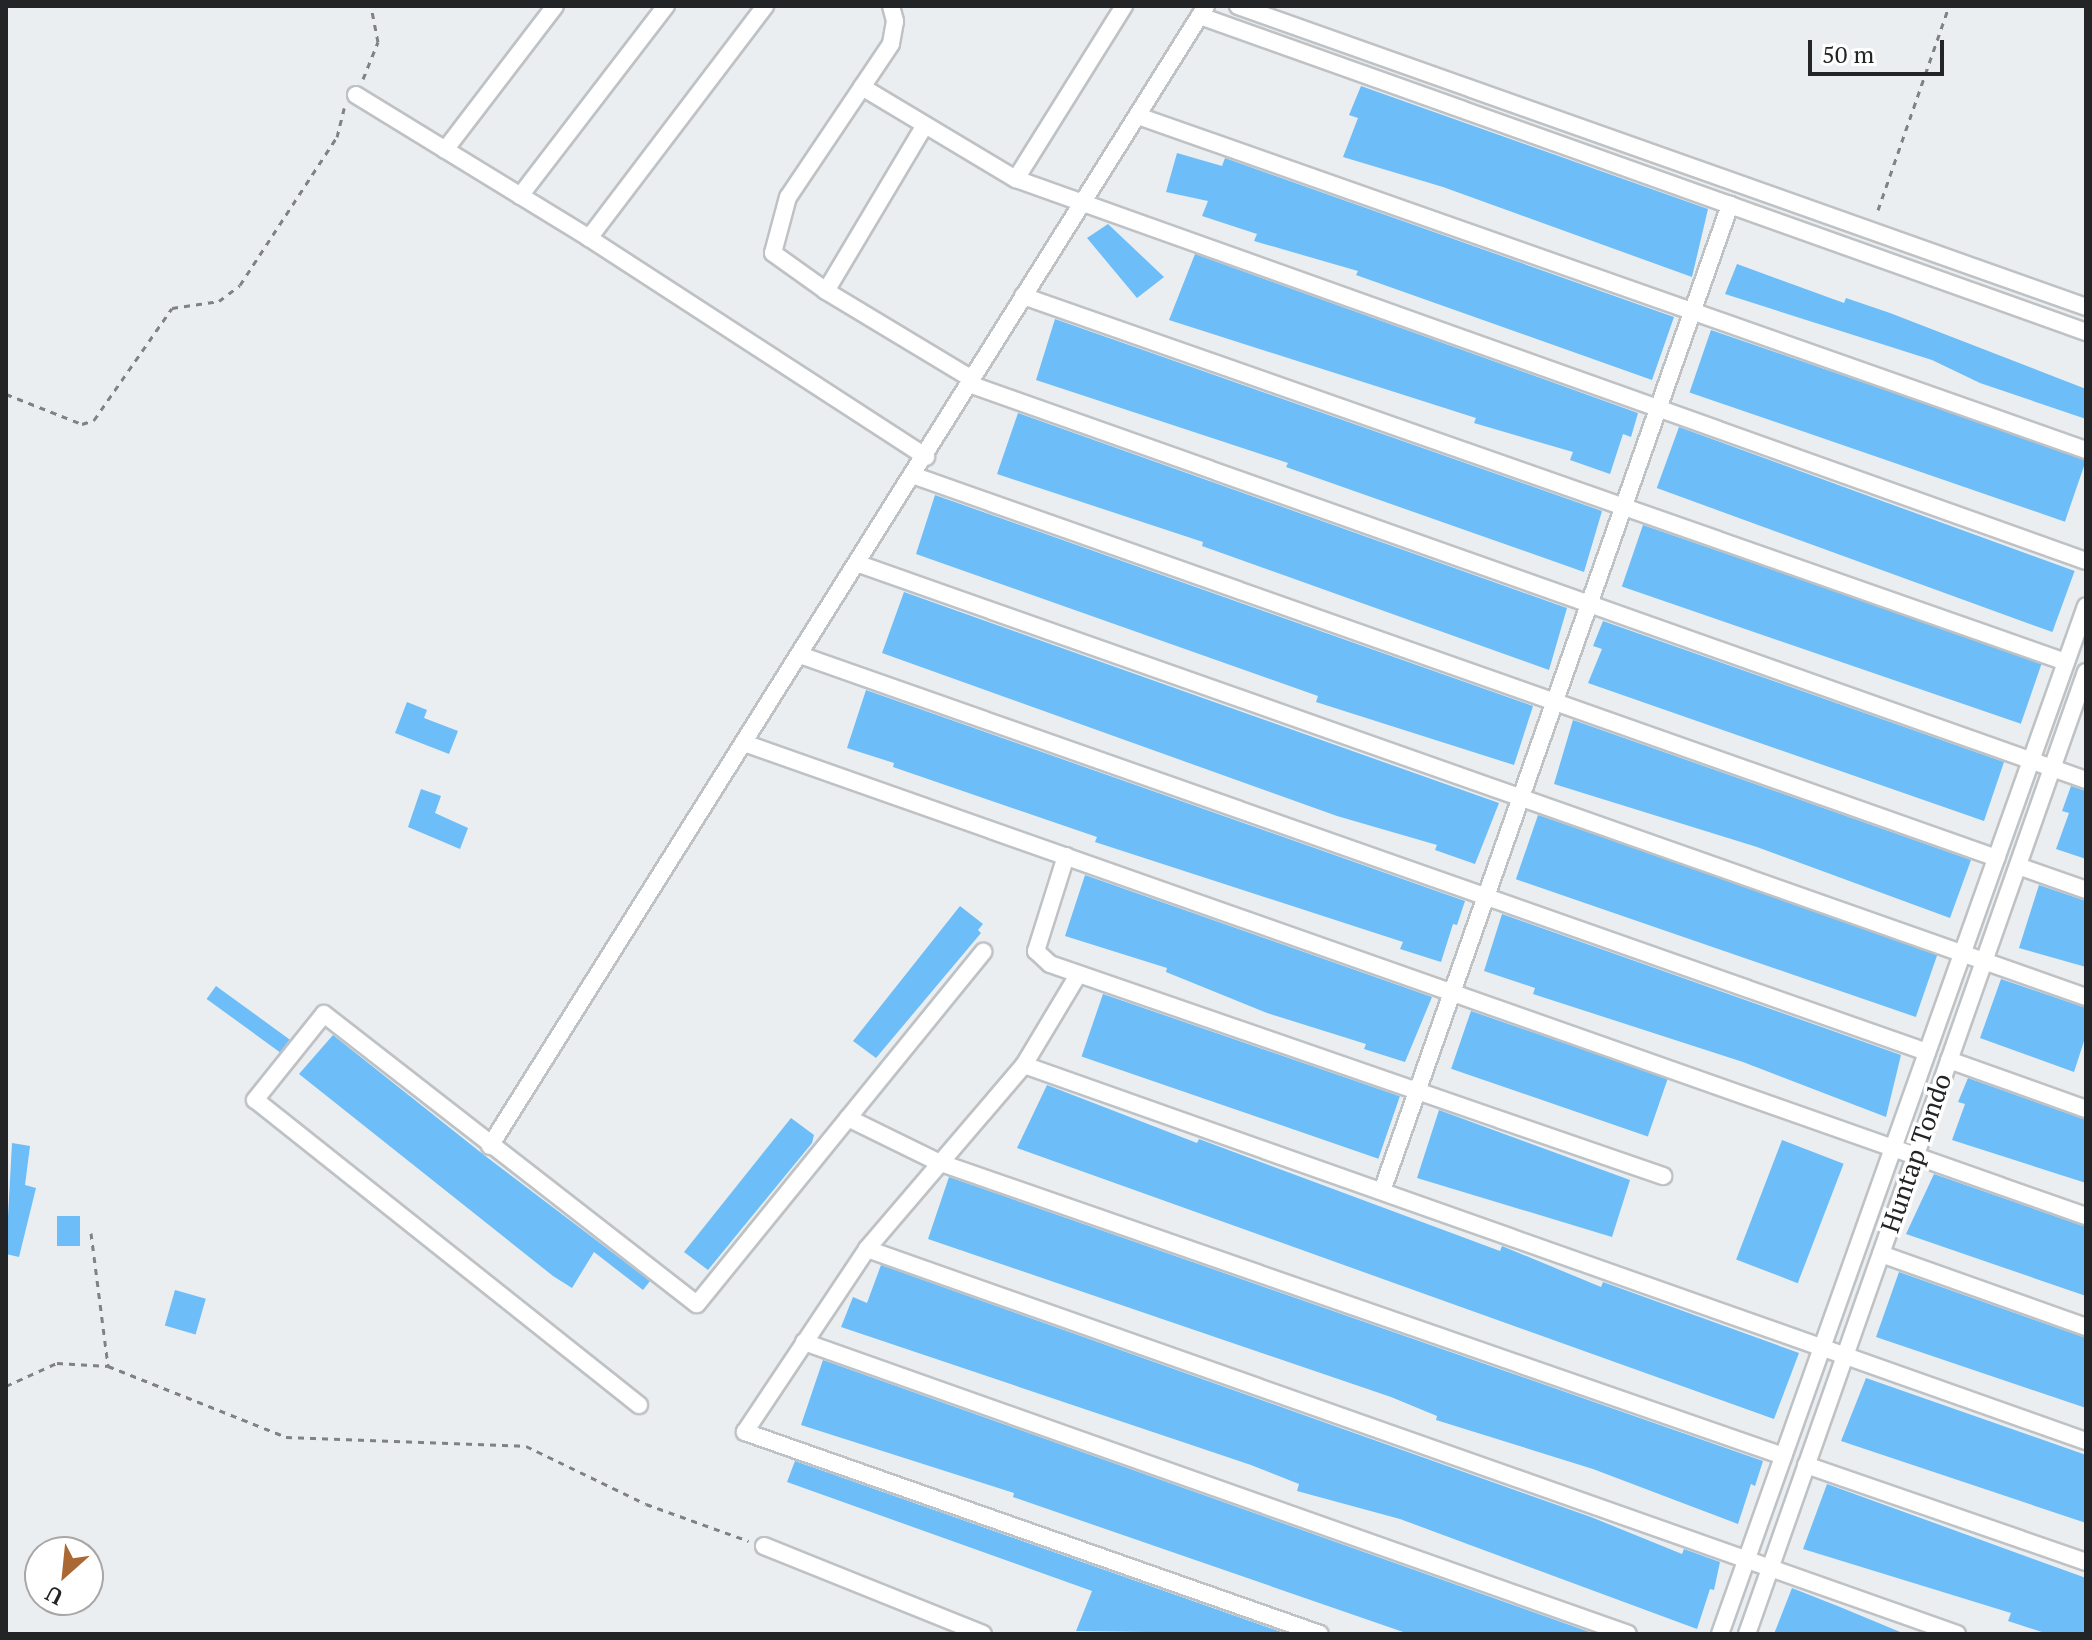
<!DOCTYPE html>
<style>
body{margin:0}
#map{position:relative;width:2092px;height:1640px;overflow:hidden;background:#ebeef0;font-family:"PT Serif",serif}
div>[style]{position:absolute}
[style*='--x']{left:calc(var(--x)*1px);top:calc(var(--y)*1px);width:calc(var(--w)*1px);rotate:calc(var(--a)*1deg)}
.building>*{inset:0;background:#6cbdf8;transform-origin:0 0}
.path>*{height:3px;margin-top:-1.5px;transform-origin:0;background:repeating-linear-gradient(90deg,#7f8182 0 6px,transparent 0 12px)}
.roads{filter:drop-shadow(2px 0 #bfc2c5) drop-shadow(-2px 0 #bfc2c5) drop-shadow(0 2px #bfc2c5) drop-shadow(0 -2px #bfc2c5)}
.street>*{height:16px;margin:-8px;padding:0 8px;transform-origin:8px;border-radius:8px;background:#fff}
span{translate:-50% -50%;white-space:nowrap;text-align:center;line-height:1.15;-webkit-text-stroke:7px #fff;paint-order:stroke}
.street-label{font-size:26px;color:#232425}
.frame{position:absolute;inset:0;border:8px solid #232425;pointer-events:none}
.north{position:absolute;left:24px;top:1536px;width:80px;height:80px;box-sizing:border-box;background:#fff;border:2px solid #a7a7a8;border-radius:50%;rotate:207deg;font-size:22px;font-weight:700;line-height:32px;text-align:center;color:#232425}
.north::after{content:'';display:block;margin:auto;width:28px;height:36px;background:#aa6834;clip-path:polygon(50% 0,100% 100%,50% 72%,0 100%)}
.scale{position:absolute;left:1808px;top:40px;width:136px;height:36px;box-sizing:border-box;border:4px solid #232425;border-top:0;padding-left:10px;font-size:24px;line-height:28px;white-space:nowrap;color:#232425;-webkit-text-stroke:6px #fff;paint-order:stroke}
</style>
<div id="map">
<div class="building">
<i style="clip-path:polygon(1361px 86px,1708px 209px,1692px 277px,1443px 187px,1343px 157px,1358px 118px,1349px 115px)"></i>
<i style="clip-path:polygon(1177px 153px,1222px 166px,1225px 158px,1674px 317px,1652px 380px,1356px 275px,1358px 271px,1254px 241px,1257px 234px,1202px 216px,1208px 201px,1166px 192px)"></i>
<i style="clip-path:polygon(1108px 224px,1164px 277px,1137px 298px,1087px 238px)"></i>
<i style="clip-path:polygon(1195px 254px,1638px 413px,1631px 437px,1623px 434px,1610px 474px,1570px 460px,1573px 452px,1474px 423px,1476px 418px,1169px 320px)"></i>
<i style="clip-path:polygon(1737px 264px,1844px 303px,1846px 298px,1890px 313px,2086px 389px,2086px 419px,1980px 383px,1932px 360px,1725px 294px)"></i>
<i style="clip-path:polygon(1055px 319px,1602px 511px,1584px 572px,1286px 467px,1288px 463px,1036px 380px)"></i>
<i style="left:1711px;top:330px;width:397px;height:66px;rotate:19deg"></i>
<i style="clip-path:polygon(1018px 413px,1567px 608px,1549px 670px,1202px 546px,1203px 542px,997px 474px)"></i>
<i style="left:1679px;top:427px;width:421px;height:65px;rotate:20deg"></i>
<i style="clip-path:polygon(935px 495px,1533px 706px,1514px 765px,1316px 702px,1318px 696px,916px 554px)"></i>
<i style="left:1643px;top:525px;width:422px;height:65px;rotate:19deg"></i>
<i style="clip-path:polygon(904px 592px,1499px 803px,1475px 864px,1435px 850px,1437px 845px,1337px 816px,882px 653px)"></i>
<i style="clip-path:polygon(1603px 621px,2004px 762px,1984px 821px,1588px 683px,1602px 649px,1593px 646px)"></i>
<i style="clip-path:polygon(866px 690px,1465px 901px,1457px 925px,1453px 924px,1441px 962px,1400px 949px,1403px 942px,1095px 842px,1097px 837px,893px 767px,894px 763px,847px 748px)"></i>
<i style="clip-path:polygon(407px 702px,427px 710px,424px 718px,458px 731px,449px 754px,395px 733px)"></i>
<i style="clip-path:polygon(1573px 720px,1971px 860px,1950px 918px,1757px 847px,1554px 784px)"></i>
<i style="clip-path:polygon(2071px 786px,2086px 791px,2086px 859px,2056px 849px,2069px 813px,2062px 811px)"></i>
<i style="clip-path:polygon(421px 789px,441px 796px,435px 813px,468px 828px,460px 849px,408px 827px)"></i>
<i style="left:1538px;top:815px;width:423px;height:68px;rotate:19deg"></i>
<i style="clip-path:polygon(1085px 875px,1432px 997px,1405px 1062px,1364px 1049px,1366px 1044px,1267px 1013px,1166px 972px,1167px 968px,1065px 936px)"></i>
<i style="clip-path:polygon(2039px 885px,2086px 901px,2086px 967px,2019px 948px)"></i>
<i style="clip-path:polygon(960px 906px,983px 924px,978px 930px,981px 933px,876px 1058px,853px 1041px)"></i>
<i style="clip-path:polygon(1502px 914px,1901px 1055px,1886px 1117px,1743px 1062px,1533px 994px,1535px 988px,1484px 971px)"></i>
<i style="clip-path:polygon(2001px 979px,2086px 1008px,2086px 1035px,2074px 1072px,1980px 1038px)"></i>
<i style="left:216px;top:986px;width:91px;height:16px;rotate:36deg"></i>
<i style="left:1103px;top:994px;width:314px;height:66px;rotate:19deg"></i>
<i style="left:1471px;top:1011px;width:208px;height:61px;rotate:19deg"></i>
<i style="clip-path:polygon(333px 1035px,484px 1155px,650px 1281px,643px 1290px,594px 1252px,572px 1288px,553px 1276px,299px 1074px)"></i>
<i style="clip-path:polygon(1968px 1078px,2086px 1120px,2086px 1183px,1952px 1140px,1965px 1104px,1958px 1102px)"></i>
<i style="clip-path:polygon(1047px 1085px,1197px 1143px,1199px 1139px,1500px 1251px,1502px 1246px,1601px 1287px,1603px 1282px,1799px 1353px,1774px 1419px,1017px 1148px)"></i>
<i style="clip-path:polygon(1439px 1110px,1630px 1180px,1612px 1237px,1417px 1178px)"></i>
<i style="clip-path:polygon(791px 1118px,814px 1135px,812px 1143px,708px 1270px,684px 1252px)"></i>
<i style="left:1782px;top:1140px;width:66px;height:128px;rotate:21deg"></i>
<i style="clip-path:polygon(12px 1143px,30px 1146px,25px 1185px,36px 1188px,19px 1257px,6px 1254px)"></i>
<i style="clip-path:polygon(1934px 1174px,2086px 1227px,2086px 1296px,1906px 1234px)"></i>
<i style="clip-path:polygon(949px 1177px,1763px 1461px,1755px 1486px,1751px 1484px,1738px 1524px,1593px 1469px,1436px 1420px,1437px 1416px,1391px 1397px,928px 1239px)"></i>
<i style="left:57px;top:1216px;width:23px;height:30px"></i>
<i style="clip-path:polygon(881px 1265px,1591px 1517px,1682px 1554px,1684px 1549px,1720px 1562px,1714px 1590px,1710px 1589px,1697px 1629px,1400px 1519px,1297px 1491px,1299px 1484px,1251px 1465px,841px 1327px,853px 1297px,867px 1303px)"></i>
<i style="clip-path:polygon(1899px 1272px,2086px 1338px,2086px 1408px,1876px 1337px)"></i>
<i style="left:175px;top:1290px;width:32px;height:37px;rotate:16deg"></i>
<i style="clip-path:polygon(823px 1360px,1595px 1634px,1409px 1634px,1013px 1497px,1014px 1493px,801px 1425px)"></i>
<i style="clip-path:polygon(1866px 1378px,2086px 1455px,2086px 1523px,1841px 1441px)"></i>
<i style="clip-path:polygon(795px 1461px,1287px 1634px,1076px 1631px,1092px 1591px,787px 1482px)"></i>
<i style="clip-path:polygon(1827px 1484px,2086px 1578px,2086px 1634px,2048px 1634px,2008px 1621px,2011px 1613px,1803px 1549px)"></i>
<i style="clip-path:polygon(1792px 1588px,1840px 1607px,1905px 1634px,1774px 1634px)"></i>
</div>
<div class="path">
<i style="--x:363;--y:79;--w:40;--a:-68"></i>
<i style="--x:378;--y:42;--w:37;--a:-101"></i>
<i style="--x:1878;--y:210;--w:216;--a:-70.8"></i>
<i style="--x:6;--y:394;--w:82;--a:21.5"></i>
<i style="--x:82;--y:424;--w:13;--a:-18"></i>
<i style="--x:94;--y:420;--w:136;--a:-55.1"></i>
<i style="--x:172;--y:308;--w:48;--a:-8.5"></i>
<i style="--x:219;--y:301;--w:26;--a:-37"></i>
<i style="--x:240;--y:285;--w:177;--a:-56.8"></i>
<i style="--x:337;--y:137;--w:30;--a:-76"></i>
<i style="--x:91;--y:1233;--w:134;--a:82.7"></i>
<i style="--x:6;--y:1386;--w:56;--a:-24.3"></i>
<i style="--x:57;--y:1363;--w:51;--a:3.4"></i>
<i style="--x:108;--y:1366;--w:192;--a:21.7"></i>
<i style="--x:286;--y:1437;--w:240;--a:2.1"></i>
<i style="--x:526;--y:1446;--w:133;--a:25.8"></i>
<i style="--x:646;--y:1504;--w:109;--a:19.8"></i>
</div>
<div class="roads">
<div class="street">
<i style="--x:891;--y:6;--w:16;--a:75"></i>
<i style="--x:895;--y:21;--w:23;--a:100"></i>
<i style="--x:891;--y:44;--w:184;--a:123.9"></i>
<i style="--x:788;--y:197;--w:58;--a:105"></i>
<i style="--x:773;--y:253;--w:65;--a:35.6"></i>
<i style="--x:826;--y:291;--w:170;--a:31.1"></i>
<i style="--x:1124;--y:6;--w:204;--a:122"></i>
<i style="--x:1016;--y:179;--w:1136;--a:19.65"></i>
<i style="--x:1238;--y:6;--w:900;--a:19.54"></i>
<i style="--x:1200;--y:16;--w:941;--a:19.63"></i>
<i style="--x:862;--y:87;--w:179;--a:30.9"></i>
<i style="--x:356;--y:95;--w:273;--a:31.5"></i>
<i style="--x:589;--y:238;--w:402;--a:33"></i>
<i style="--x:1138;--y:116;--w:1005;--a:19.41"></i>
<i style="--x:445;--y:150;--w:181;--a:-52.6"></i>
<i style="--x:520;--y:196;--w:240;--a:-52.5"></i>
<i style="--x:589;--y:238;--w:291;--a:-52.8"></i>
<i style="--x:826;--y:291;--w:193;--a:-59.2"></i>
<i style="--x:1023;--y:296;--w:1105;--a:19.34"></i>
<i style="--x:969;--y:384;--w:1185;--a:19.52"></i>
<i style="--x:915;--y:476;--w:1147;--a:19.45"></i>
<i style="--x:859;--y:564;--w:1301;--a:19.44"></i>
<i style="--x:800;--y:655;--w:1195;--a:19.41"></i>
<i style="--x:744;--y:743;--w:1423;--a:19.42"></i>
<i style="--x:1066;--y:856;--w:100;--a:107.5"></i>
<i style="--x:1036;--y:951;--w:19;--a:43"></i>
<i style="--x:1050;--y:964;--w:649;--a:19.08"></i>
<i style="--x:2018;--y:866;--w:72;--a:19.4"></i>
<i style="--x:1078;--y:975;--w:105;--a:121"></i>
<i style="--x:1024;--y:1065;--w:242;--a:130.5"></i>
<i style="--x:867;--y:1249;--w:220;--a:123.7"></i>
<i style="--x:745;--y:1432;--w:609;--a:19.36"></i>
<i style="--x:1949;--y:1060;--w:145;--a:19.7"></i>
<i style="--x:1024;--y:1065;--w:1127;--a:19.5"></i>
<i style="--x:848;--y:1118;--w:100;--a:26.1"></i>
<i style="--x:938;--y:1162;--w:895;--a:19.18"></i>
<i style="--x:490;--y:1146;--w:1346;--a:-57.87"></i>
<i style="--x:1382;--y:1191;--w:1046;--a:-70.56"></i>
<i style="--x:867;--y:1249;--w:1156;--a:19.45"></i>
<i style="--x:1881;--y:1254;--w:218;--a:19.6"></i>
<i style="--x:804;--y:1342;--w:874;--a:19.51"></i>
<i style="--x:639;--y:1405;--w:490;--a:-141.5"></i>
<i style="--x:255;--y:1100;--w:110;--a:-51.3"></i>
<i style="--x:324;--y:1014;--w:472;--a:37.9"></i>
<i style="--x:697;--y:1304;--w:454;--a:-50.9"></i>
<i style="--x:1806;--y:1465;--w:296;--a:19.1"></i>
<i style="--x:764;--y:1546;--w:236;--a:21.9"></i>
<i style="--x:1720;--y:1634;--w:1091;--a:-70.4"></i>
<i style="--x:1747;--y:1634;--w:1020;--a:-70.59"></i>
</div>
</div>
<div class="street-label">
<span style="left:1916px;top:1153px;rotate:-71deg">Huntap Tondo</span>
</div>
<div class="frame"></div>
<div class="north">U</div>
<div class="scale">50 m</div>
</div>
